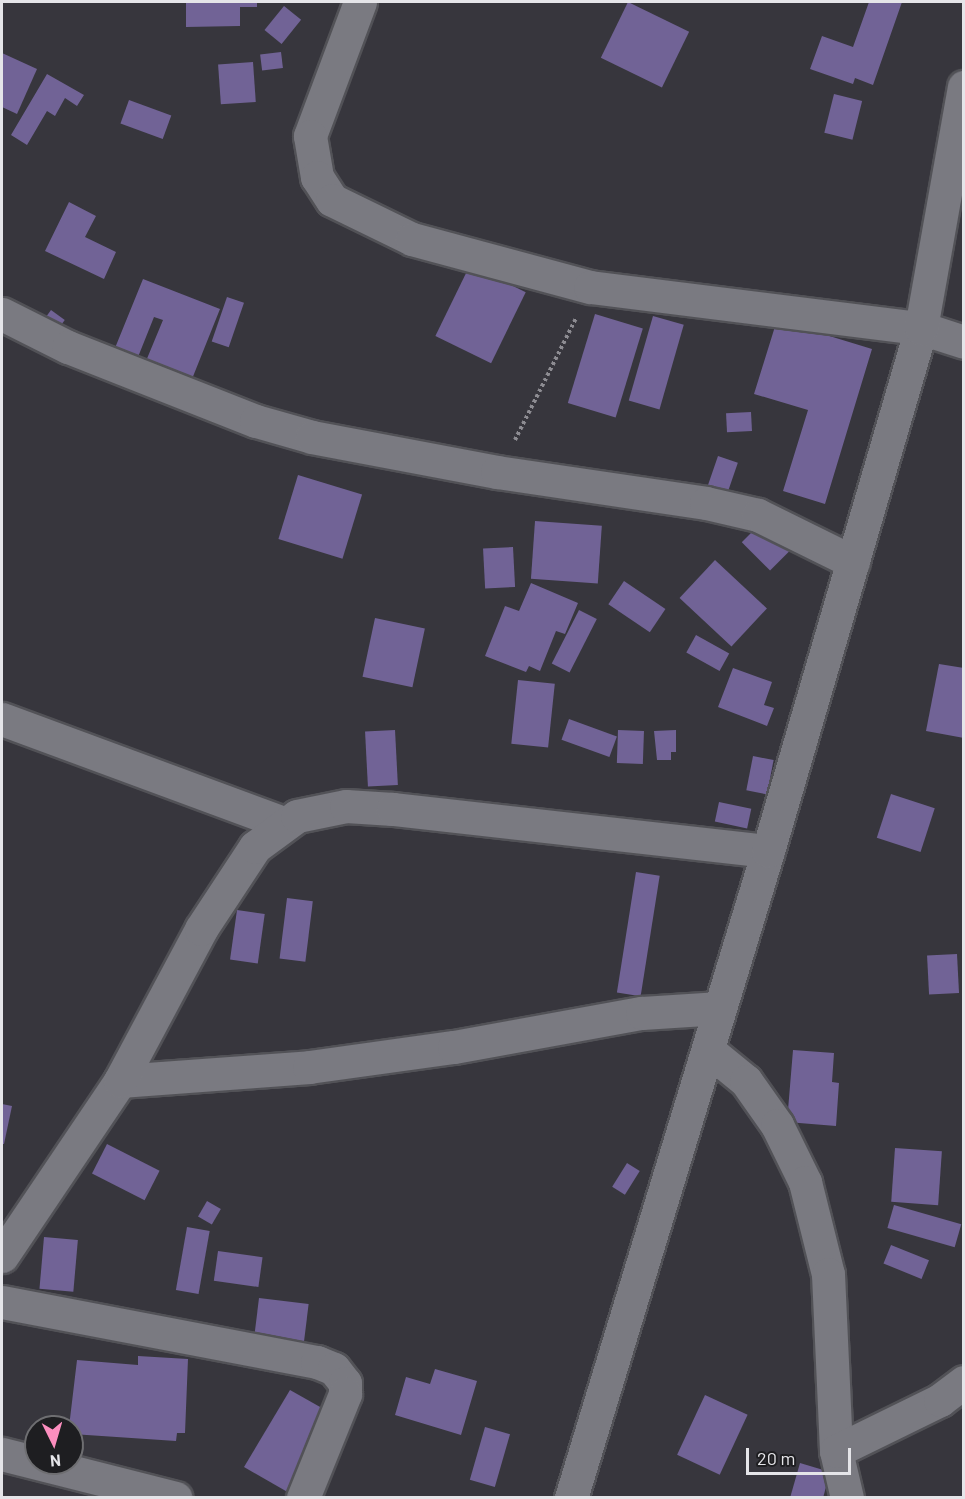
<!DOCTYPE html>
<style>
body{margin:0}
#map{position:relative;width:965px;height:1499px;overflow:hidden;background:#37363d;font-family:Barlow,sans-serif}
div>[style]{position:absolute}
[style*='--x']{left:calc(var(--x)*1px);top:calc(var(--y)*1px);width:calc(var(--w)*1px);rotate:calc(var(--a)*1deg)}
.building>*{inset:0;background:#716396;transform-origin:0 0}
.path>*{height:4px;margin-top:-2px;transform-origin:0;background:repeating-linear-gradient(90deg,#8d8c92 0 3px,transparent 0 6px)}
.roads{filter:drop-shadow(2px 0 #525257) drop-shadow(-2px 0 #525257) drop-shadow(0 2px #525257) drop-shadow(0 -2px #525257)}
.minor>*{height:33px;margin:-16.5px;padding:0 16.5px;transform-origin:16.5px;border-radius:16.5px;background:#7a7a81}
span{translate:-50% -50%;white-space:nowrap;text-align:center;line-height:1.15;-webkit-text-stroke:4.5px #1e1e21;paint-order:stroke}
.frame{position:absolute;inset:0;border:3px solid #e5e5e9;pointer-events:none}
.north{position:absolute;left:24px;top:1415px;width:60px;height:60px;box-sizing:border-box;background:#1e1e21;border:2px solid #6e6e71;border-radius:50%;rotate:175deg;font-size:16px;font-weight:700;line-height:24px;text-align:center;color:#e5e5e9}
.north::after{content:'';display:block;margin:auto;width:21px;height:27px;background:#fd8ebf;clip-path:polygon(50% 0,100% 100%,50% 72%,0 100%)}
.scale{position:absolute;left:746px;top:1448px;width:105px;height:27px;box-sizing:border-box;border:3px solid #e5e5e9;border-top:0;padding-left:8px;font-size:18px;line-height:21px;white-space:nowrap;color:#e5e5e9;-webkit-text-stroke:4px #1e1e21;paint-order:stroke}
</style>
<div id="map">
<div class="building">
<i style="clip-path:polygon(186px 2px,257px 2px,257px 7px,240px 7px,240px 26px,186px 27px)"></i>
<i style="left:628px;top:2px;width:68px;height:62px;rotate:26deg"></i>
<i style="clip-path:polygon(869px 2px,902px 2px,873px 85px,855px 78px,853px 84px,810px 69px,822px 36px,853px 47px)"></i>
<i style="left:284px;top:6px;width:22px;height:31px;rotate:39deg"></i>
<i style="left:281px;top:52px;width:16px;height:21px;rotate:83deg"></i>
<i style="clip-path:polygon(2px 53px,37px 69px,17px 114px,2px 107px)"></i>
<i style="left:253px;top:62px;width:40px;height:35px;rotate:86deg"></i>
<i style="clip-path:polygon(47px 74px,84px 95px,77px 106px,65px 98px,55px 116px,47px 111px,27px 145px,11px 135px)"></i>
<i style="left:834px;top:94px;width:29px;height:40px;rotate:14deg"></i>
<i style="left:129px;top:100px;width:45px;height:25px;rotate:20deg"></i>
<i style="clip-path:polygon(69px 202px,96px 216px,85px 237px,116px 252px,104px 279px,45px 251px)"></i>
<i style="left:470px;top:265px;width:62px;height:79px;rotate:26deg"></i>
<i style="clip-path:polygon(143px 279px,220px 309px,192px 379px,146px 361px,163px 320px,154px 317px,138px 357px,115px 348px)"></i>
<i style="left:227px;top:297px;width:18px;height:47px;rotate:19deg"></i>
<i style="left:51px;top:310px;width:17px;height:16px;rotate:36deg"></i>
<i style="left:595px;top:314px;width:50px;height:93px;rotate:17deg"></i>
<i style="left:653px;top:316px;width:32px;height:88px;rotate:16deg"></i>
<i style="clip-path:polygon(777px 320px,872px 349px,825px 504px,783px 491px,808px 410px,754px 394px)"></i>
<i style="left:751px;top:412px;width:19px;height:25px;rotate:87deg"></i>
<i style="left:718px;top:456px;width:21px;height:33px;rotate:19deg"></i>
<i style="left:298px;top:475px;width:67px;height:67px;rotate:17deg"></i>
<i style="left:535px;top:521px;width:67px;height:58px;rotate:4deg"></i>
<i style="left:763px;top:521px;width:40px;height:30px;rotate:45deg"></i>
<i style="left:513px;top:547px;width:40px;height:30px;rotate:87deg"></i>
<i style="left:715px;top:560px;width:71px;height:52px;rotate:43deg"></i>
<i style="left:624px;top:581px;width:50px;height:28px;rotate:34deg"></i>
<i style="clip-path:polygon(531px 583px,578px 603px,565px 634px,556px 631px,540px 671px,529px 666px,526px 672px,485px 656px,505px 606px,519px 611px)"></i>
<i style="left:579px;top:610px;width:20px;height:60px;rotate:27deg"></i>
<i style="left:375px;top:618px;width:51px;height:60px;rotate:12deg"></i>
<i style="left:696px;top:635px;width:38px;height:20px;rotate:29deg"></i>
<i style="clip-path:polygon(939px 664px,964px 668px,964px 738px,926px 731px)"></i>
<i style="clip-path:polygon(733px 668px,772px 682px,764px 705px,774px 708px,767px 726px,718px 707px)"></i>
<i style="left:518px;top:680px;width:37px;height:64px;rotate:6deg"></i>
<i style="left:569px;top:719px;width:51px;height:22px;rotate:20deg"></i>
<i style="left:395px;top:730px;width:55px;height:30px;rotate:87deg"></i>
<i style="left:618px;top:730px;width:26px;height:33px;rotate:2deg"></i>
<i style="clip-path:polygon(676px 730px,676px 752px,671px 752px,671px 760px,657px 760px,654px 731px)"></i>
<i style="left:753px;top:756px;width:21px;height:35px;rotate:11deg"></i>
<i style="left:891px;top:794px;width:46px;height:46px;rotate:18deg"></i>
<i style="left:719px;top:802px;width:33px;height:20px;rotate:12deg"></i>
<i style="left:636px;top:872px;width:24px;height:122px;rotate:9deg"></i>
<i style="left:287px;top:898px;width:26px;height:61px;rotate:7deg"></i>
<i style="left:237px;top:910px;width:28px;height:50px;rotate:8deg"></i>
<i style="left:957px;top:954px;width:39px;height:30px;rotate:87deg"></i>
<i style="clip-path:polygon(793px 1050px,834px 1053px,832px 1082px,839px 1083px,836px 1126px,787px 1122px)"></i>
<i style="clip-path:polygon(2px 1104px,12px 1106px,4px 1144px,2px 1144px)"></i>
<i style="left:107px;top:1144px;width:59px;height:33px;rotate:27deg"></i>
<i style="left:895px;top:1148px;width:47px;height:54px;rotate:4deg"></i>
<i style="left:627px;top:1163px;width:15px;height:28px;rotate:32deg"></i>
<i style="left:207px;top:1201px;width:16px;height:18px;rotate:30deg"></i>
<i style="left:894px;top:1205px;width:70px;height:24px;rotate:16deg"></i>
<i style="left:187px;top:1227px;width:23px;height:64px;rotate:10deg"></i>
<i style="left:44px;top:1237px;width:34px;height:52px;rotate:5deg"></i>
<i style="left:891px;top:1245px;width:41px;height:20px;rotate:22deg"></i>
<i style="left:218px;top:1251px;width:45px;height:30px;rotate:8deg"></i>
<i style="left:259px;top:1298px;width:50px;height:44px;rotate:7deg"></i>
<i style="clip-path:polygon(138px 1356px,188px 1359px,185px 1433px,177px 1433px,176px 1441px,72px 1434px,72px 1427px,69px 1427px,77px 1360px,138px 1365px)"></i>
<i style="clip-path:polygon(435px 1369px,477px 1381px,461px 1435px,395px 1415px,406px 1377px,430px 1384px)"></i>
<i style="clip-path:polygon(290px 1390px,329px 1412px,291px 1494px,244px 1467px)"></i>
<i style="left:705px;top:1395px;width:47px;height:66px;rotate:25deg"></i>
<i style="left:485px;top:1427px;width:26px;height:55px;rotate:16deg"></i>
<i style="clip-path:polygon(800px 1463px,830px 1472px,823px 1498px,790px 1498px)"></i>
</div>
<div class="path">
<i style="--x:515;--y:440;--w:136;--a:-63.4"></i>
</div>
<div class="roads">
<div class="minor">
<i style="--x:360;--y:2;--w:143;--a:110.5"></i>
<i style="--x:310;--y:136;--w:42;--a:80.3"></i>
<i style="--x:317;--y:177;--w:27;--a:57"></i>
<i style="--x:332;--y:200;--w:89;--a:26"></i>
<i style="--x:412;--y:239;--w:184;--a:15.1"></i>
<i style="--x:590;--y:287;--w:334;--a:7.1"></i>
<i style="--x:921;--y:328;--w:45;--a:18"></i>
<i style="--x:2;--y:314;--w:74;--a:26.6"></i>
<i style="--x:68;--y:347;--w:202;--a:21.5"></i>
<i style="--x:256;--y:421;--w:58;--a:15.9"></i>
<i style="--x:312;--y:437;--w:188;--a:10.7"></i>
<i style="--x:497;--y:472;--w:211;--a:8.4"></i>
<i style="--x:706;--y:503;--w:53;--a:13"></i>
<i style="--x:758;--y:515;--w:106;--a:26.3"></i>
<i style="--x:2;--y:719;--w:300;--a:20.3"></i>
<i style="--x:708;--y:1050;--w:49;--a:39.2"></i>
<i style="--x:746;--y:1081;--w:54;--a:54.8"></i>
<i style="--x:777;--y:1125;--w:64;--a:63.8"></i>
<i style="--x:805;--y:1182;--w:95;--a:76"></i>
<i style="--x:828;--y:1274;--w:177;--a:87.4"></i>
<i style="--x:836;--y:1451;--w:48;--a:76.8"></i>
<i style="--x:120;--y:1081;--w:190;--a:-4.2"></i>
<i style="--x:309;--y:1067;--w:146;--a:-7.9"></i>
<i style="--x:454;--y:1047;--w:191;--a:-10.3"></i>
<i style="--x:642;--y:1013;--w:78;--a:-3.7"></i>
<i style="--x:2;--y:1256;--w:211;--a:-56"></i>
<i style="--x:120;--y:1081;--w:172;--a:-61.9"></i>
<i style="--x:201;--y:929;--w:98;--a:-56.6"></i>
<i style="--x:255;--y:847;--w:52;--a:-36.4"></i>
<i style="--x:297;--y:816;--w:50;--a:-11.5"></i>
<i style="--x:346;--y:806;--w:47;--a:3.7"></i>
<i style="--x:393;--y:809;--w:377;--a:6.4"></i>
<i style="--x:2;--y:1302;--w:321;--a:10.8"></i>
<i style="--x:317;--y:1362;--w:18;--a:22"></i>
<i style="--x:334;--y:1369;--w:18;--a:52"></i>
<i style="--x:345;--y:1383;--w:11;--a:90"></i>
<i style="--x:345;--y:1394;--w:112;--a:112"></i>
<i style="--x:836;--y:1451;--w:116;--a:-26.1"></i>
<i style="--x:940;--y:1400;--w:30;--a:-37"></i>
<i style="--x:2;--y:1454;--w:179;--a:14.2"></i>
<i style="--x:571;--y:1498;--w:676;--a:-73.07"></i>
<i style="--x:768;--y:851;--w:545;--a:-73.69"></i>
<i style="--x:921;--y:328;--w:245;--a:-79.9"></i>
</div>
</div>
<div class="frame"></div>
<div class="north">N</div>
<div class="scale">20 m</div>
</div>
